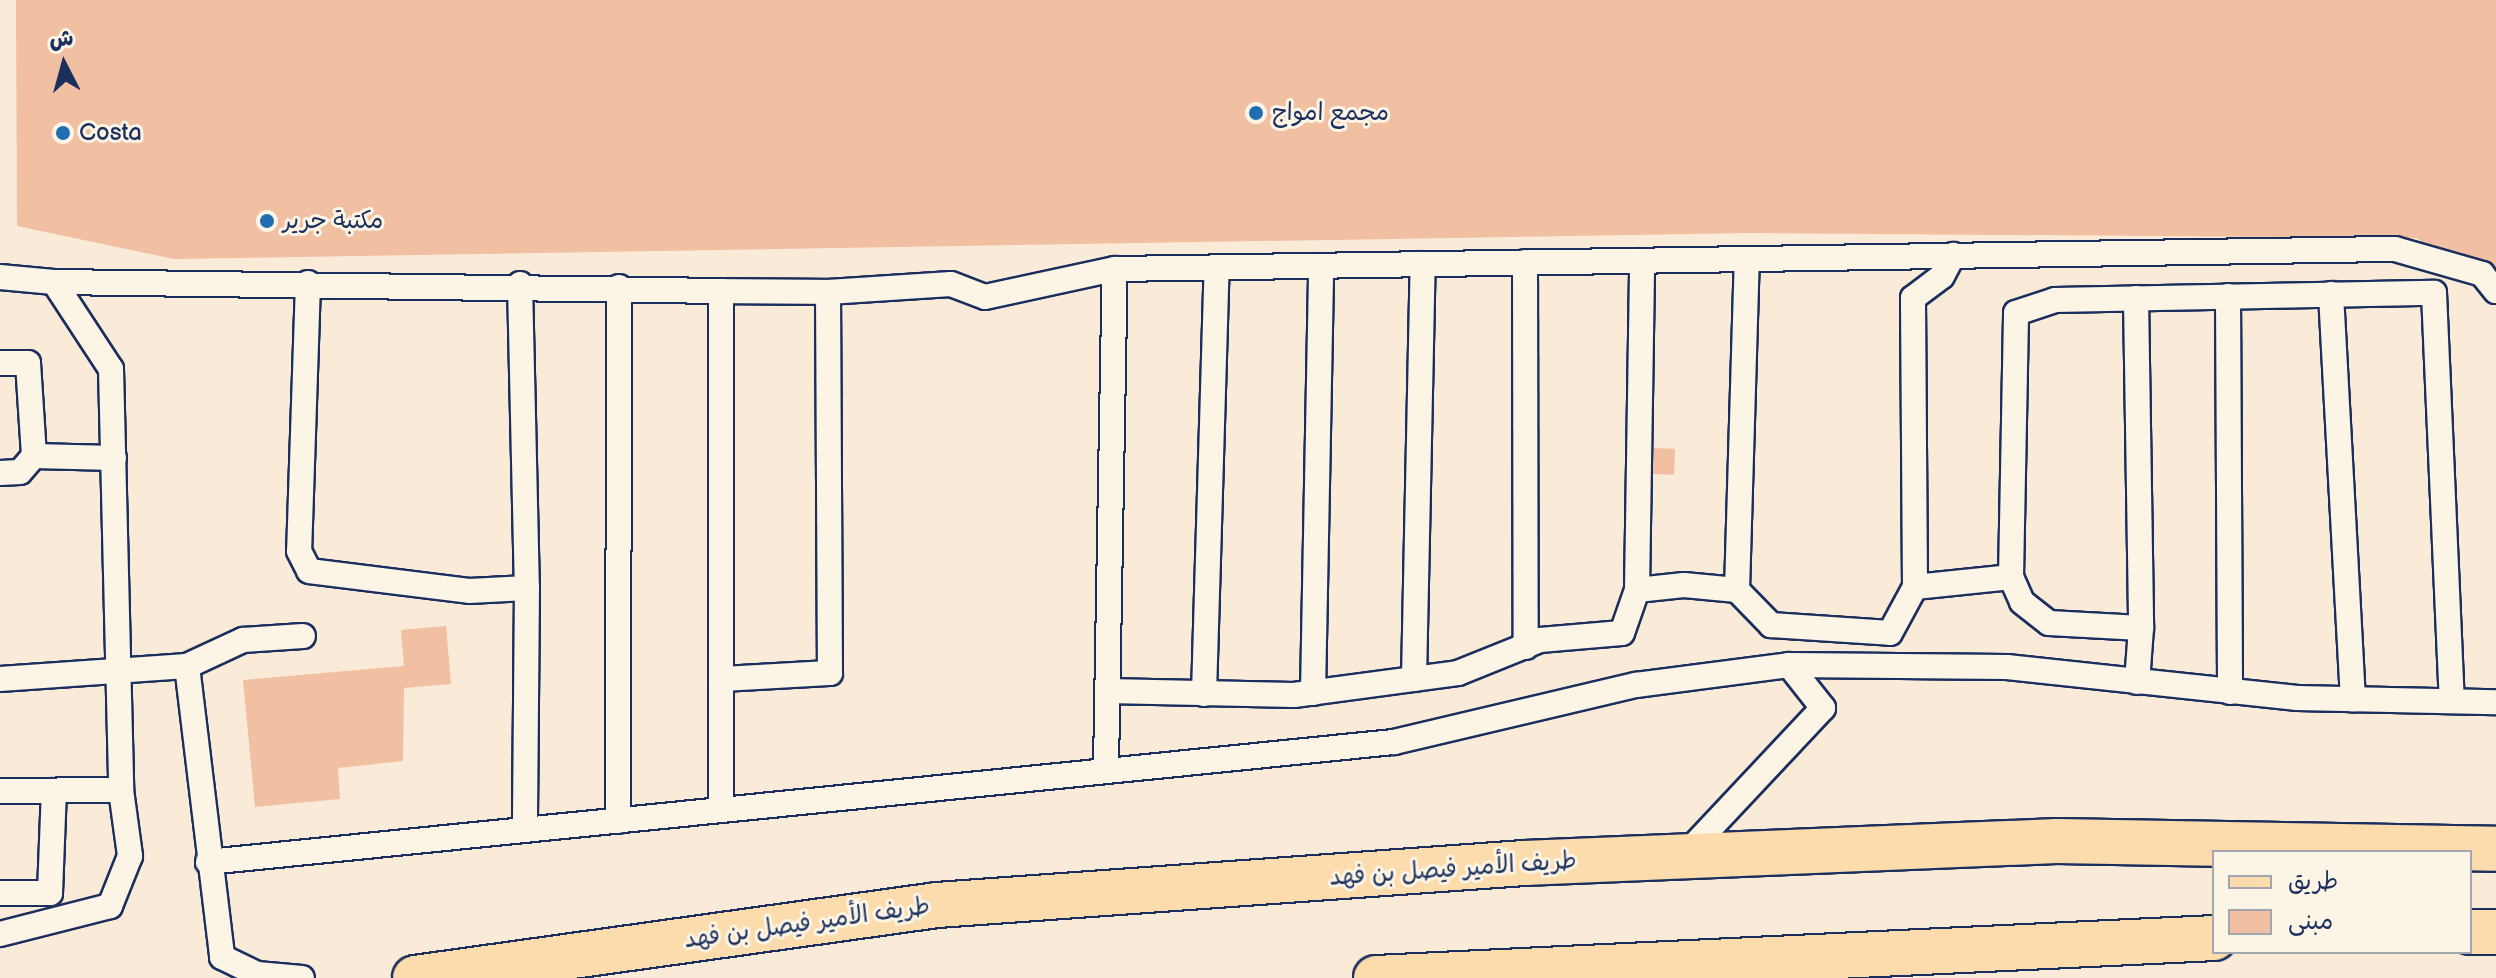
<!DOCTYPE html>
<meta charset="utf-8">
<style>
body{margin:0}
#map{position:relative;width:2496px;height:978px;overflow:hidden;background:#faead8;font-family:"Balsamiq Sans","Playpen Sans Arabic",sans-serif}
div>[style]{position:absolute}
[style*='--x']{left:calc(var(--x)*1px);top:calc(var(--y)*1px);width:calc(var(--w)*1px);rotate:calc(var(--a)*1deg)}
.building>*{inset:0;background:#f1bfa2;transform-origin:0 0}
.roads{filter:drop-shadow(2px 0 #1b2f5e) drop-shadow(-2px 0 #1b2f5e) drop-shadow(0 2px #1b2f5e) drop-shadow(0 -2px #1b2f5e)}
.service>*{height:24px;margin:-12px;padding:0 12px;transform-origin:12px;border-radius:12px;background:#fcf5e5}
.primary>*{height:44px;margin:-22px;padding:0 22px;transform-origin:22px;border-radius:22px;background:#fcdcac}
.dots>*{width:22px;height:22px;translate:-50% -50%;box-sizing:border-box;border:4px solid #fcf5e5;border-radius:50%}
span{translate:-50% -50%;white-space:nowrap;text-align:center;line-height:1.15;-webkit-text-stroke:6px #fcf5e5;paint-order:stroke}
.poi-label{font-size:24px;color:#1b2f5e}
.left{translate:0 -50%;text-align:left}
.street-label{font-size:24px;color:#1b2f5e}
.legend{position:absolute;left:2212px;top:850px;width:260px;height:104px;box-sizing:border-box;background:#fcf5e5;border:2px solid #a2a6af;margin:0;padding:10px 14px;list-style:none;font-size:24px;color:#1b2f5e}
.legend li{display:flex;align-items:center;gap:16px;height:40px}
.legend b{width:40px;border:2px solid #a2a6af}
.north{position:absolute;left:24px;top:24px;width:80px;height:80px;-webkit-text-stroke:6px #fcf5e5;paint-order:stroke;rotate:354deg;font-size:22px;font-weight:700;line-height:32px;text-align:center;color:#1b2f5e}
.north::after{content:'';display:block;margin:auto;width:28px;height:36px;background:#1b2f5e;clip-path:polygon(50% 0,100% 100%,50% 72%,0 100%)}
</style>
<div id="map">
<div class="building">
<i style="clip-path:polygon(16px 0,2496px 0,2496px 282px,2416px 238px,1749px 233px,174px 259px,17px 226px)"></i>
<i style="left:1651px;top:448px;width:24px;height:26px;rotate:2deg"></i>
<i style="clip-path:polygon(446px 626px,451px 684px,404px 688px,403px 761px,338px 768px,340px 799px,255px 807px,243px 680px,404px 666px,401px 630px)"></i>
</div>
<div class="roads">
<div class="service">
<i style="--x:1525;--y:262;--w:385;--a:89.9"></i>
<i style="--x:0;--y:277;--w:54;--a:5.3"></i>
<i style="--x:54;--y:282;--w:104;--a:56.8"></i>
<i style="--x:111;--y:369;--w:421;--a:88.6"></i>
<i style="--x:121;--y:790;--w:67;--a:82.2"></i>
<i style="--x:130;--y:856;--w:54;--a:111.8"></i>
<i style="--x:110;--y:906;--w:114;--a:165.7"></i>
<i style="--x:54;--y:282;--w:667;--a:0.77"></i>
<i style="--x:721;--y:291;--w:517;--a:90"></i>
<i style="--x:308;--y:283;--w:268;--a:91.9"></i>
<i style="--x:299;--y:551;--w:22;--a:63"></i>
<i style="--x:309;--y:571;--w:161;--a:7.1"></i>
<i style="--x:469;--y:591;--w:58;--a:-3"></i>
<i style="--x:527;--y:588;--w:242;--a:90.5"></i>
<i style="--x:520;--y:284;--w:304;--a:88.7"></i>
<i style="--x:721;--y:291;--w:107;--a:0.5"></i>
<i style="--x:828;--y:292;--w:381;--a:89.7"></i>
<i style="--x:830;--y:673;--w:109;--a:176.8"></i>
<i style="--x:828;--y:292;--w:123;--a:-3.7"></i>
<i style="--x:951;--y:284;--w:36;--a:21"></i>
<i style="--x:985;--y:297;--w:133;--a:-12.2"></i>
<i style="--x:1115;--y:269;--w:1280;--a:-0.9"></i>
<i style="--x:2395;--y:249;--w:91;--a:16"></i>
<i style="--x:2482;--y:274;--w:22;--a:51"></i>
<i style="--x:2331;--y:294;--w:406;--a:86.9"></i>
<i style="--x:2228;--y:296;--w:396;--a:89.7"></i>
<i style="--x:2136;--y:298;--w:330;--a:89.1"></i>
<i style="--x:0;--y:363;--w:28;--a:0"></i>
<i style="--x:28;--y:363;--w:93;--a:86.3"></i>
<i style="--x:34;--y:456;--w:80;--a:1.4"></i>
<i style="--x:0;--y:473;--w:20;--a:-3"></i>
<i style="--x:20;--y:472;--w:21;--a:-49"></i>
<i style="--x:2011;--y:577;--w:264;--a:-88.9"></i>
<i style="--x:2016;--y:313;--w:41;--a:-18.4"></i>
<i style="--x:2055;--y:300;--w:379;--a:-1.1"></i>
<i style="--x:2434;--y:293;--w:408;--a:87.5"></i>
<i style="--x:1915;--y:587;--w:97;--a:-5.9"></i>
<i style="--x:2011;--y:577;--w:27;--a:66"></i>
<i style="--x:2022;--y:602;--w:34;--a:38"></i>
<i style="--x:2049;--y:623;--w:92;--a:3.1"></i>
<i style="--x:2141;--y:628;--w:54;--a:94.2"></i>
<i style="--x:1637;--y:590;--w:329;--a:-89.1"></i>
<i style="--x:1737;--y:590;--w:331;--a:-88.3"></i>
<i style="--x:187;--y:666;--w:62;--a:-24.9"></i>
<i style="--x:243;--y:640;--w:60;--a:-3.8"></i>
<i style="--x:0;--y:679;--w:187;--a:-4"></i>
<i style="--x:187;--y:666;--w:293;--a:83.1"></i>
<i style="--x:222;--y:957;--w:39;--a:26"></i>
<i style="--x:257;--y:974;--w:45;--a:5.1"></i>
<i style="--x:1414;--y:679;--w:415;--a:-88.8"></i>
<i style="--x:1107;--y:691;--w:187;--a:1.2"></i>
<i style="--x:1294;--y:695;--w:165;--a:-7.6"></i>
<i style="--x:1458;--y:673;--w:88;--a:-21.9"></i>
<i style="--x:1540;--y:640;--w:82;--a:-4.9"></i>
<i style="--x:1622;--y:633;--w:46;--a:-70.8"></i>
<i style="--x:1637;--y:590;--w:47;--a:-6.1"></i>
<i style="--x:1684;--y:585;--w:53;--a:5.4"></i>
<i style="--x:1737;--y:590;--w:49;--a:45.8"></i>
<i style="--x:1771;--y:625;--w:119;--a:3.8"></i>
<i style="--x:1890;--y:633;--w:52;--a:-61.5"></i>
<i style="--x:1915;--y:587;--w:289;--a:-90.4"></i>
<i style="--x:1913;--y:298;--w:36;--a:-37"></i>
<i style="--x:1942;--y:276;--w:24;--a:-62"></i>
<i style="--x:1313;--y:693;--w:427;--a:-88.9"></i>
<i style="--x:1204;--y:694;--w:427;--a:-88.3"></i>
<i style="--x:1106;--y:767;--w:498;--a:-89"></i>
<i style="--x:0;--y:791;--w:121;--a:-0.5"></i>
<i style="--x:618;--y:821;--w:534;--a:-89.89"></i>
<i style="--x:1684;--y:856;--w:203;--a:-46.8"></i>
<i style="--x:1823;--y:708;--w:55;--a:-128.3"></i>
<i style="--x:208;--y:862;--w:1192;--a:-5.78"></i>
<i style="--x:1394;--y:742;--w:249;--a:-13.3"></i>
<i style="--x:1636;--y:685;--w:154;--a:-7.4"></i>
<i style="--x:1789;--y:665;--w:218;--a:0.5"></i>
<i style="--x:2007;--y:667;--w:292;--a:6.1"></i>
<i style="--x:2297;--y:698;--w:199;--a:1.2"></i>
<i style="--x:0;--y:893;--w:50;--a:0"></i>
<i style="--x:50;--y:893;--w:102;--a:-87.8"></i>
</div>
<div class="primary">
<i style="--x:2470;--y:932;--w:26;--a:0"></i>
<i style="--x:415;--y:978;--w:527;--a:-7.96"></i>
<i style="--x:937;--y:905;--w:589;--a:-4.09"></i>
<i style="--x:1524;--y:863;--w:533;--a:-2.36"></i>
<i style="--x:2057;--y:841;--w:439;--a:1"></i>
<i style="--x:1376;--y:978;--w:839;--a:-2.73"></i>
</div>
</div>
<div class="dots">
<i style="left:1256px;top:113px;background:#1f6fb2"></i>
<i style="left:63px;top:133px;background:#1f6fb2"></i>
<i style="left:267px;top:221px;background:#1f6fb2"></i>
</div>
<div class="poi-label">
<span class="left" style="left:1272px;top:113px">مجمع امواج</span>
<span class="left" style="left:79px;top:133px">Costa</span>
<span class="left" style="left:283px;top:221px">مكتبة جرير</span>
</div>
<div class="street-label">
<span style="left:1453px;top:869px;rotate:-4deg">طريف الأمير فيصل بن فهد</span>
<span style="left:807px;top:923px;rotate:-8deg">طريف الأمير فيصل بن فهد</span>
</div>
<ul class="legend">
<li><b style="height:10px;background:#fcdcac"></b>طريق</li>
<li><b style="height:22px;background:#f1bfa2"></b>مبنى</li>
</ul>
<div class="north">ش</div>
</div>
